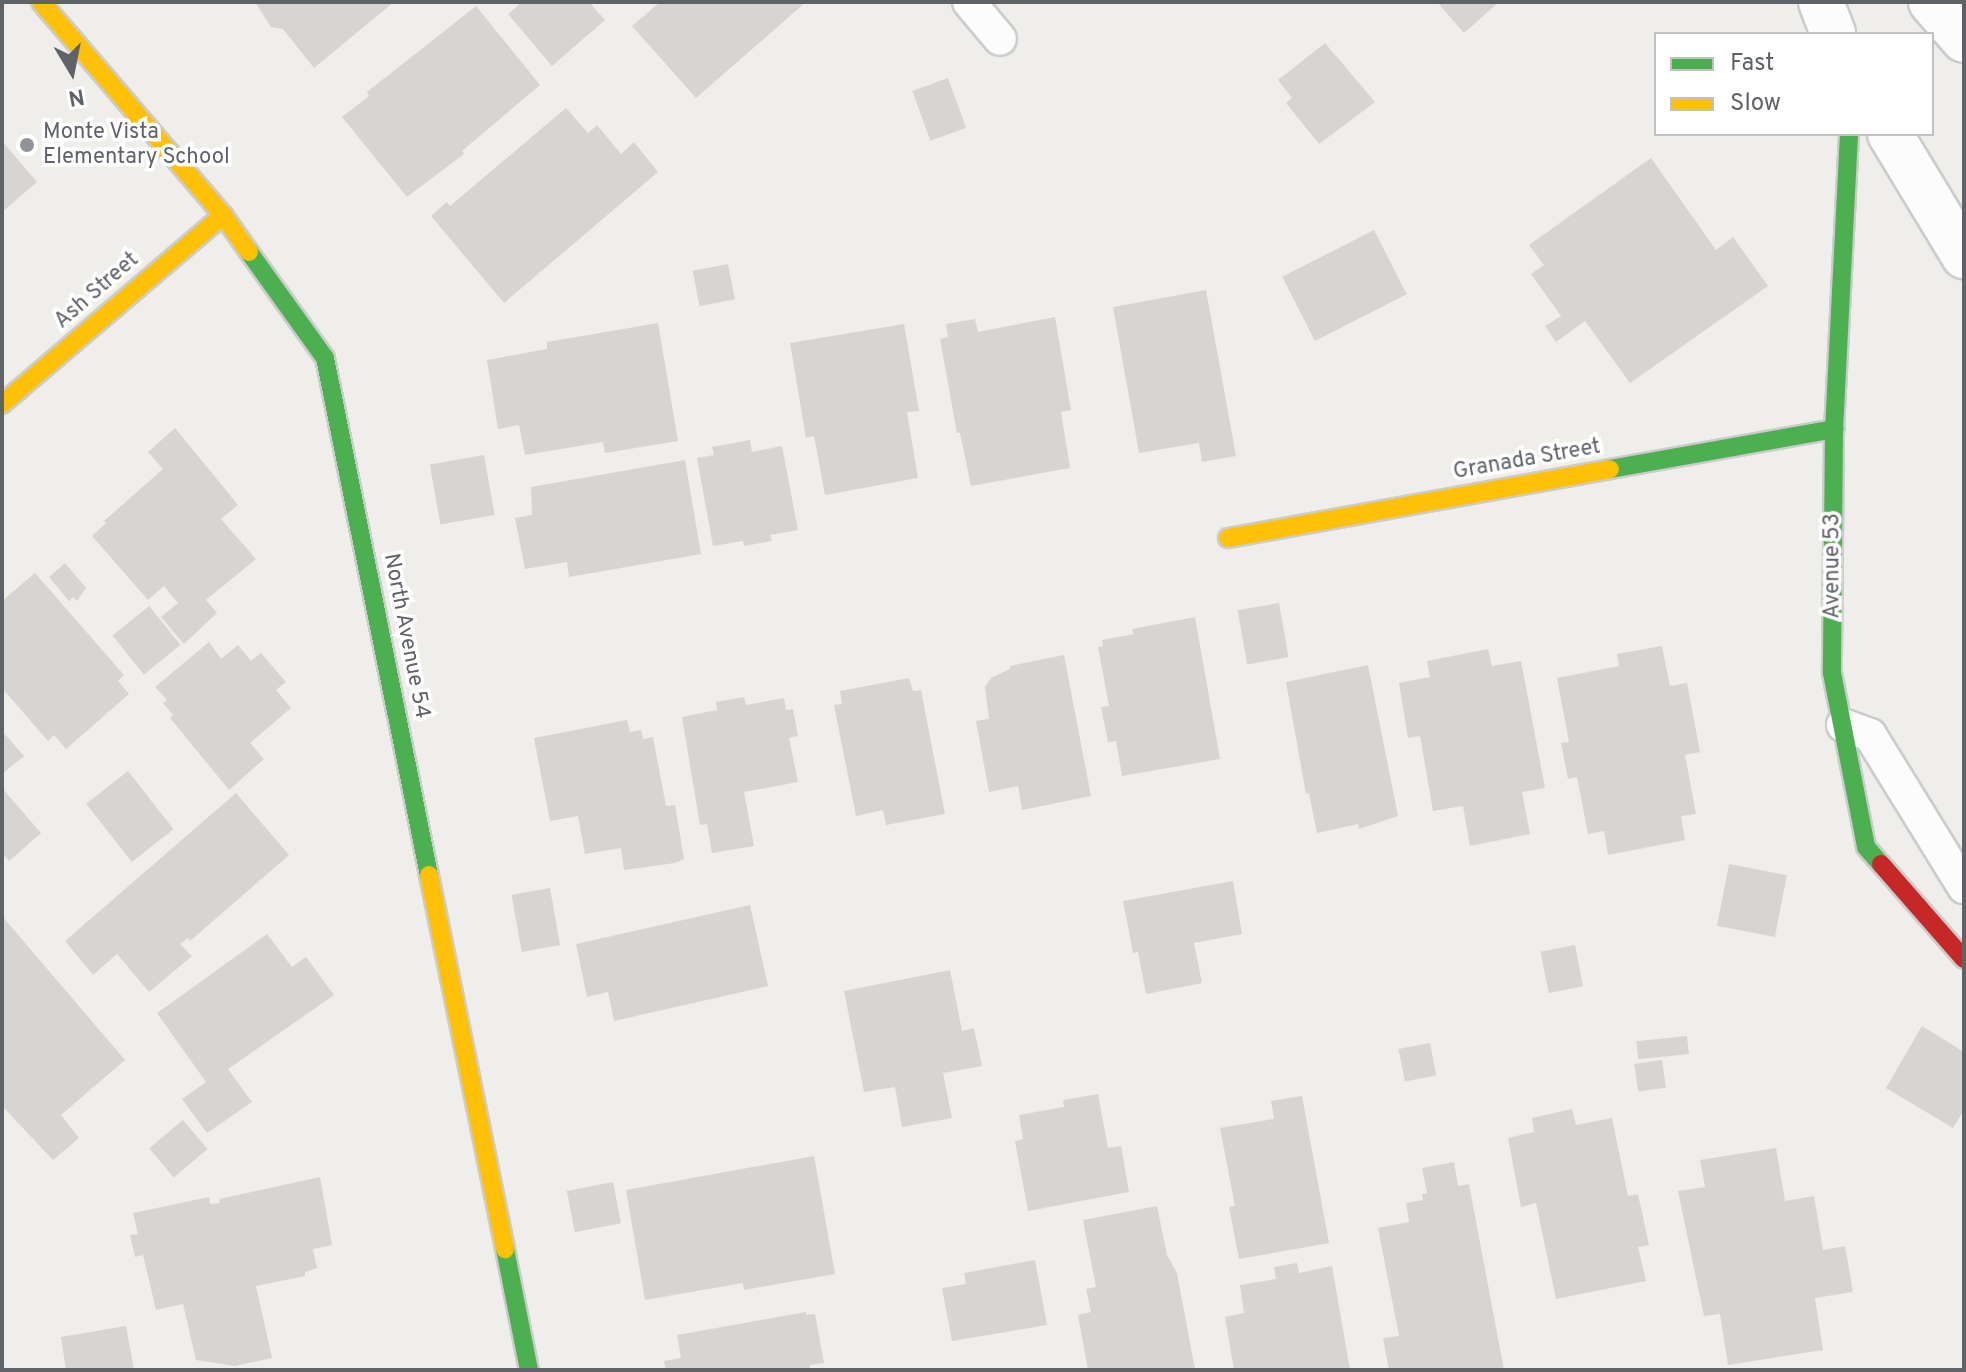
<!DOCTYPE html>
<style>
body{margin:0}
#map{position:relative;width:1966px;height:1372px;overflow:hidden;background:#efeeea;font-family:Overpass,sans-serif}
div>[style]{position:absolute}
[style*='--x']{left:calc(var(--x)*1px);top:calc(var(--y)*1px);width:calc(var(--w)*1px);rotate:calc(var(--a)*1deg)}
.building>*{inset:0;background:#d6d5d3;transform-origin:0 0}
.roads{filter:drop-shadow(2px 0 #cbcccc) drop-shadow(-2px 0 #cbcccc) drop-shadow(0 2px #cbcccc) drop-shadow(0 -2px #cbcccc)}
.lane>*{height:32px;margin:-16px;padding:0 16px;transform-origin:16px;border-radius:16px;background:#fdfcfc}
.street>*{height:44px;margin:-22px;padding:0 22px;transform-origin:22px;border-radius:22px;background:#fdfcfc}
.fast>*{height:18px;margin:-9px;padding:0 9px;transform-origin:9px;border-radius:9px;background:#4caf50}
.slow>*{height:18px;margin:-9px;padding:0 9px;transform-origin:9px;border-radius:9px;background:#ffc107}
.jam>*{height:18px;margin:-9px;padding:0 9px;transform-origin:9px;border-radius:9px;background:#c62828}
.dots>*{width:22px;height:22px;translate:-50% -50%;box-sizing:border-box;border:4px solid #fff;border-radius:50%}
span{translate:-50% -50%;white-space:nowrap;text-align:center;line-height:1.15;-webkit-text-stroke:7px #fff;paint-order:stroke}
.poi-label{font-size:22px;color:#5f6368}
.left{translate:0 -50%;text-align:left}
.street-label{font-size:22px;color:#5f6368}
.frame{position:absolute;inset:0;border:4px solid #5f6368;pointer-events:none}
.legend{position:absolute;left:1654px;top:32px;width:280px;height:104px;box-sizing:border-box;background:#fff;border:2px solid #bfc1c3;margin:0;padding:10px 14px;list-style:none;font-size:24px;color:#5f6368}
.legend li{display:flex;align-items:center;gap:16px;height:40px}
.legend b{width:40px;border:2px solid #bfc1c3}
.north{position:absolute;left:32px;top:32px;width:80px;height:80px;-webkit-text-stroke:6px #fff;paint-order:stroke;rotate:170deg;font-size:22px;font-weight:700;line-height:32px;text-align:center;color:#5f6368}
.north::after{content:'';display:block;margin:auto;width:28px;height:36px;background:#5f6368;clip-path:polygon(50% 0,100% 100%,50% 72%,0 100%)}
</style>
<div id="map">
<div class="building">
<i style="clip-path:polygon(255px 2px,394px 2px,314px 68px,283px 29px,271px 27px)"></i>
<i style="clip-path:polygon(522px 2px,589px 2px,605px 20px,552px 66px,508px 14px)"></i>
<i style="clip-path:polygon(660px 2px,806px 2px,696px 98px,632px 26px)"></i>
<i style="clip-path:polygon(1437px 2px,1499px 2px,1464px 33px)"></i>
<i style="clip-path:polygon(476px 6px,540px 85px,462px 151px,464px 154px,407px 197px,342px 117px,369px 96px,367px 92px)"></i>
<i style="clip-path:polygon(1325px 43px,1375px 102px,1319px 144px,1286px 103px,1292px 98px,1278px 80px)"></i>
<i style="left:948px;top:78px;width:53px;height:38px;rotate:70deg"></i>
<i style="clip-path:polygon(566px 108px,588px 133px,597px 125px,621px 154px,634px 142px,658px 172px,504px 303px,431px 216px,447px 202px,450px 206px)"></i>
<i style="clip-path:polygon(2px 141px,37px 182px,2px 212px)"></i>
<i style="clip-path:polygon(1651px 158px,1716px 250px,1733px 237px,1768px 286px,1630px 383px,1585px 321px,1556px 342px,1545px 326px,1561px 316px,1531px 274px,1544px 265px,1529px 245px)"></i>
<i style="left:1374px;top:230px;width:72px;height:103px;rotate:63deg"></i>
<i style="left:728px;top:264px;width:36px;height:36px;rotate:79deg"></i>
<i style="clip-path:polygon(1206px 290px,1236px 456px,1202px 462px,1199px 443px,1139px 453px,1113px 307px)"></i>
<i style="clip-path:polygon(1055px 317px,1071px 410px,1061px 412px,1070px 468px,971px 486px,960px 433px,957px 433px,940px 339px,948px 337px,946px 324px,975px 319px,978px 332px)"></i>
<i style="clip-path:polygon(658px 323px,678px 441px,605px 453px,603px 442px,525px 455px,519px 425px,498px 429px,487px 360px,547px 349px,547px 342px)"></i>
<i style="clip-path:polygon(904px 324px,919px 411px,907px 412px,918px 478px,825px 495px,814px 436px,806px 438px,790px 343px)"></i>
<i style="clip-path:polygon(175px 428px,238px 505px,221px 519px,256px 559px,206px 600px,217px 613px,184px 644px,161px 617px,178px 603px,164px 586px,148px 600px,92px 536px,106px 523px,104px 521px,163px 469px,148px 452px)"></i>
<i style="clip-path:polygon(750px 440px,752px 452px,782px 446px,798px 530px,770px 535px,772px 541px,744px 546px,743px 541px,713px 546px,697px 458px,714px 455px,712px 447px)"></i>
<i style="left:484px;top:455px;width:61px;height:55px;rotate:80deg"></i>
<i style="clip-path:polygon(685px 460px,701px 554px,569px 577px,567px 562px,525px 569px,515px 518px,532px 515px,531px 487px)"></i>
<i style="clip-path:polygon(65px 563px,86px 588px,77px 601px,73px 597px,69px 601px,49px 577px)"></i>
<i style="clip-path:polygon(35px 573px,124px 675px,118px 681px,129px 694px,66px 749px,54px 735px,48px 741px,2px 688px,2px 601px)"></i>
<i style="left:1279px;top:603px;width:55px;height:42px;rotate:80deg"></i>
<i style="left:149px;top:606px;width:50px;height:47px;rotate:51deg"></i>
<i style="clip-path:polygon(1195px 617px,1220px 759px,1122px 776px,1116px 741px,1108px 742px,1101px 707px,1109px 706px,1098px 647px,1103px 646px,1102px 640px,1134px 634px,1132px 629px)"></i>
<i style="clip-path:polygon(209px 642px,221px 659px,238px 645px,251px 661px,261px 653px,286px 682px,276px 690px,291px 708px,250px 743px,264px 759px,229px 790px,170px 718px,173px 715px,163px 703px,167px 700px,155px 687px)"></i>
<i style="clip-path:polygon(1662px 646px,1670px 686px,1687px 683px,1700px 752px,1685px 755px,1696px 814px,1681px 816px,1685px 840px,1608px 855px,1604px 831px,1588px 834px,1577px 777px,1568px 779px,1561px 743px,1569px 742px,1557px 678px,1619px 666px,1617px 654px)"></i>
<i style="clip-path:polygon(1488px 649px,1492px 666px,1521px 661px,1545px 788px,1522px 792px,1530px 834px,1470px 846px,1463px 806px,1433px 811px,1420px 736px,1408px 738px,1399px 683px,1430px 677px,1427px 661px)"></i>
<i style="clip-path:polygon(1064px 655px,1091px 796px,1022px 810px,1018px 786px,989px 792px,976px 721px,989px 719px,985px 687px,991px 678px,1010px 669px,1010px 666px)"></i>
<i style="clip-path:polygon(1368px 665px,1398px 816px,1359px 829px,1358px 824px,1317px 833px,1309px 793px,1306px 794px,1286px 682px)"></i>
<i style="clip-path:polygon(909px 678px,913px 691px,921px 690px,945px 814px,886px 825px,883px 810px,856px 816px,834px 705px,842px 704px,840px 691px)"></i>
<i style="clip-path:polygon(744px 697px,746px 705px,784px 698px,786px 710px,793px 709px,798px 736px,789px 738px,798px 782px,744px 792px,754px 846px,712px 853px,707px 824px,700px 825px,682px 717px,717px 710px,716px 702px)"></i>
<i style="clip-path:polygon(627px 720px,630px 732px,641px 730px,643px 739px,653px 737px,666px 806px,675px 805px,684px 859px,675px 863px,624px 870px,621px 848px,585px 854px,578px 816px,550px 821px,534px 738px)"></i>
<i style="clip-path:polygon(2px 731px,24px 756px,2px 774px)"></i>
<i style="left:128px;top:771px;width:74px;height:53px;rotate:52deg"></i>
<i style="clip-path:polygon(2px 788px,41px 833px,9px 861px,2px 853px)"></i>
<i style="clip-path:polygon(236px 793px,289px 855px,190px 941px,188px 938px,180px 944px,192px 956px,149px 992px,117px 954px,93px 975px,65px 941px)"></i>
<i style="left:1729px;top:864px;width:59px;height:63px;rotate:11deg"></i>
<i style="clip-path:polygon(1233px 881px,1242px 934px,1194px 943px,1202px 983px,1146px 994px,1138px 952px,1133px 953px,1123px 901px)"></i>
<i style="left:550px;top:888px;width:58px;height:39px;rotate:80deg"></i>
<i style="clip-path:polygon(750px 905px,768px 986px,614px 1021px,608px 992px,587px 997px,576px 944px)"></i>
<i style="clip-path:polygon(2px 916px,125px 1060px,61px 1115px,79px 1138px,53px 1160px,2px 1106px)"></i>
<i style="clip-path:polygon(267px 934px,292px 967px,306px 957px,334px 995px,228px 1069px,252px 1102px,207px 1133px,182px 1099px,206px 1082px,157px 1013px)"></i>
<i style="left:1575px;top:945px;width:42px;height:35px;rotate:79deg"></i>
<i style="clip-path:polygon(950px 970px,962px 1031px,974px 1028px,982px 1066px,943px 1073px,952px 1118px,902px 1127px,895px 1087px,864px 1092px,844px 991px)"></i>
<i style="clip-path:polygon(1922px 1026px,1964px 1052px,1964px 1110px,1953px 1128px,1886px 1088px)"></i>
<i style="left:1687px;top:1036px;width:18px;height:51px;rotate:84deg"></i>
<i style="left:1430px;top:1043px;width:33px;height:32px;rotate:79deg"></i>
<i style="left:1662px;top:1060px;width:28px;height:28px;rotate:82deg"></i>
<i style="clip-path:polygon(1098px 1094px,1108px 1148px,1121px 1146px,1129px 1192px,1028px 1211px,1015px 1141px,1023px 1139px,1019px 1115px,1064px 1107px,1063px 1100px)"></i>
<i style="clip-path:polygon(1302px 1096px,1329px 1243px,1239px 1259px,1229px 1207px,1235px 1206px,1220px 1128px,1274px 1119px,1271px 1101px)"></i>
<i style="clip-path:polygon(1572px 1109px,1576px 1125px,1612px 1118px,1628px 1196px,1638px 1194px,1649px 1245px,1638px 1247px,1646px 1281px,1556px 1299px,1536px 1203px,1521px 1207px,1508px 1138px,1534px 1132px,1532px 1118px)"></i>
<i style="left:183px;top:1120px;width:38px;height:44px;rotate:50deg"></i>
<i style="clip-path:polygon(1776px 1148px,1785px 1201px,1814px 1196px,1823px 1250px,1845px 1246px,1853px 1292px,1815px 1298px,1823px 1350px,1728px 1365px,1720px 1314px,1704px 1316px,1678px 1191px,1705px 1187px,1700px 1160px)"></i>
<i style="clip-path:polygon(814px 1156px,835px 1274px,744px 1290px,743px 1283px,645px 1300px,626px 1190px)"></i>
<i style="clip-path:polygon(1454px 1162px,1458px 1186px,1469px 1184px,1504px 1370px,1389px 1370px,1383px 1338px,1399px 1336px,1378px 1228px,1409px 1222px,1406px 1203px,1423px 1200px,1422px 1194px,1427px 1193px,1422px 1168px)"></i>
<i style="clip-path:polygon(320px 1177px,332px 1245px,313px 1249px,317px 1268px,305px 1272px,305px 1276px,256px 1286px,272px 1358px,235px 1366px,196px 1360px,183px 1304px,156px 1310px,143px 1255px,135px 1257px,130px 1235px,138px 1234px,133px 1213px,209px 1197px,210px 1204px,220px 1203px,219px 1199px)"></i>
<i style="left:613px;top:1182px;width:42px;height:47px;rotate:79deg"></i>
<i style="clip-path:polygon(1157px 1206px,1167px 1255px,1177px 1273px,1195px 1370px,1088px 1370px,1078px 1315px,1091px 1312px,1086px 1289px,1096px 1287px,1083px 1220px)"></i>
<i style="clip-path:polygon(1035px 1260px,1047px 1325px,952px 1341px,942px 1288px,966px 1284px,964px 1273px)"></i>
<i style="clip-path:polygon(1297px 1263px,1299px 1273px,1332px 1266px,1350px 1370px,1234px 1370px,1225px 1317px,1244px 1313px,1240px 1285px,1276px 1279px,1274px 1267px)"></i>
<i style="clip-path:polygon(806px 1312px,806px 1315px,815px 1314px,824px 1363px,810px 1365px,810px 1370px,666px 1370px,664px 1361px,681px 1358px,677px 1335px)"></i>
<i style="clip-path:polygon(126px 1326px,134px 1370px,66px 1370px,61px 1337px)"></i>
</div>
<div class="roads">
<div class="lane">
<i style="--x:969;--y:2;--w:48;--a:50"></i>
<i style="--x:1843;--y:725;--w:29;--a:20"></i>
<i style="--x:1870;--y:735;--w:179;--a:58.3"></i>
</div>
<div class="street">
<i style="--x:1821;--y:2;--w:34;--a:69"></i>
<i style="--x:1931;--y:2;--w:50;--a:49"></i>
<i style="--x:1890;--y:134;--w:143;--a:58.8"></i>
</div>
<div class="fast">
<i style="--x:1849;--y:134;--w:295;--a:92.9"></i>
<i style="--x:1834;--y:429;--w:244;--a:90.5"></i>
<i style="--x:1832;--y:673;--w:177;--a:78.9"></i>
<i style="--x:1866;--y:847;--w:23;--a:49"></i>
<i style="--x:249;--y:252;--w:130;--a:54.4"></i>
<i style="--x:325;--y:358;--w:527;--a:78.63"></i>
<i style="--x:1610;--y:469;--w:228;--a:-10.1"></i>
<i style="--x:505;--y:1249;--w:123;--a:78.8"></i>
</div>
<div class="slow">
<i style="--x:41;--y:2;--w:280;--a:49.5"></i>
<i style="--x:223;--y:215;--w:45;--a:54.9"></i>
<i style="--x:2;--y:404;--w:291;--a:-40.5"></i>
<i style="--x:1228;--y:538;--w:388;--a:-10.2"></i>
<i style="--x:429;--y:875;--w:382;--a:78.5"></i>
</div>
<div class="jam">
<i style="--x:1881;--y:864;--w:126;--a:48.9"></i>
</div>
</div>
<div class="dots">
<i style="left:27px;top:145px;background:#919496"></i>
</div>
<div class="poi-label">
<span class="left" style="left:43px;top:145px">Monte Vista<br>Elementary School</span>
</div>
<div class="street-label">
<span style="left:97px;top:291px;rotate:-41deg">Ash Street</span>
<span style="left:1527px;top:460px;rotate:-10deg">Granada Street</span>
<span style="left:1833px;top:566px;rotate:-90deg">Avenue 53</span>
<span style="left:406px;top:636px;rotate:79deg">North Avenue 54</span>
</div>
<div class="frame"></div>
<ul class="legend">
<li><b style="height:10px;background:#4caf50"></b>Fast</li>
<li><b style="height:10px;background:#ffc107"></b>Slow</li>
</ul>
<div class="north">N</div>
</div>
